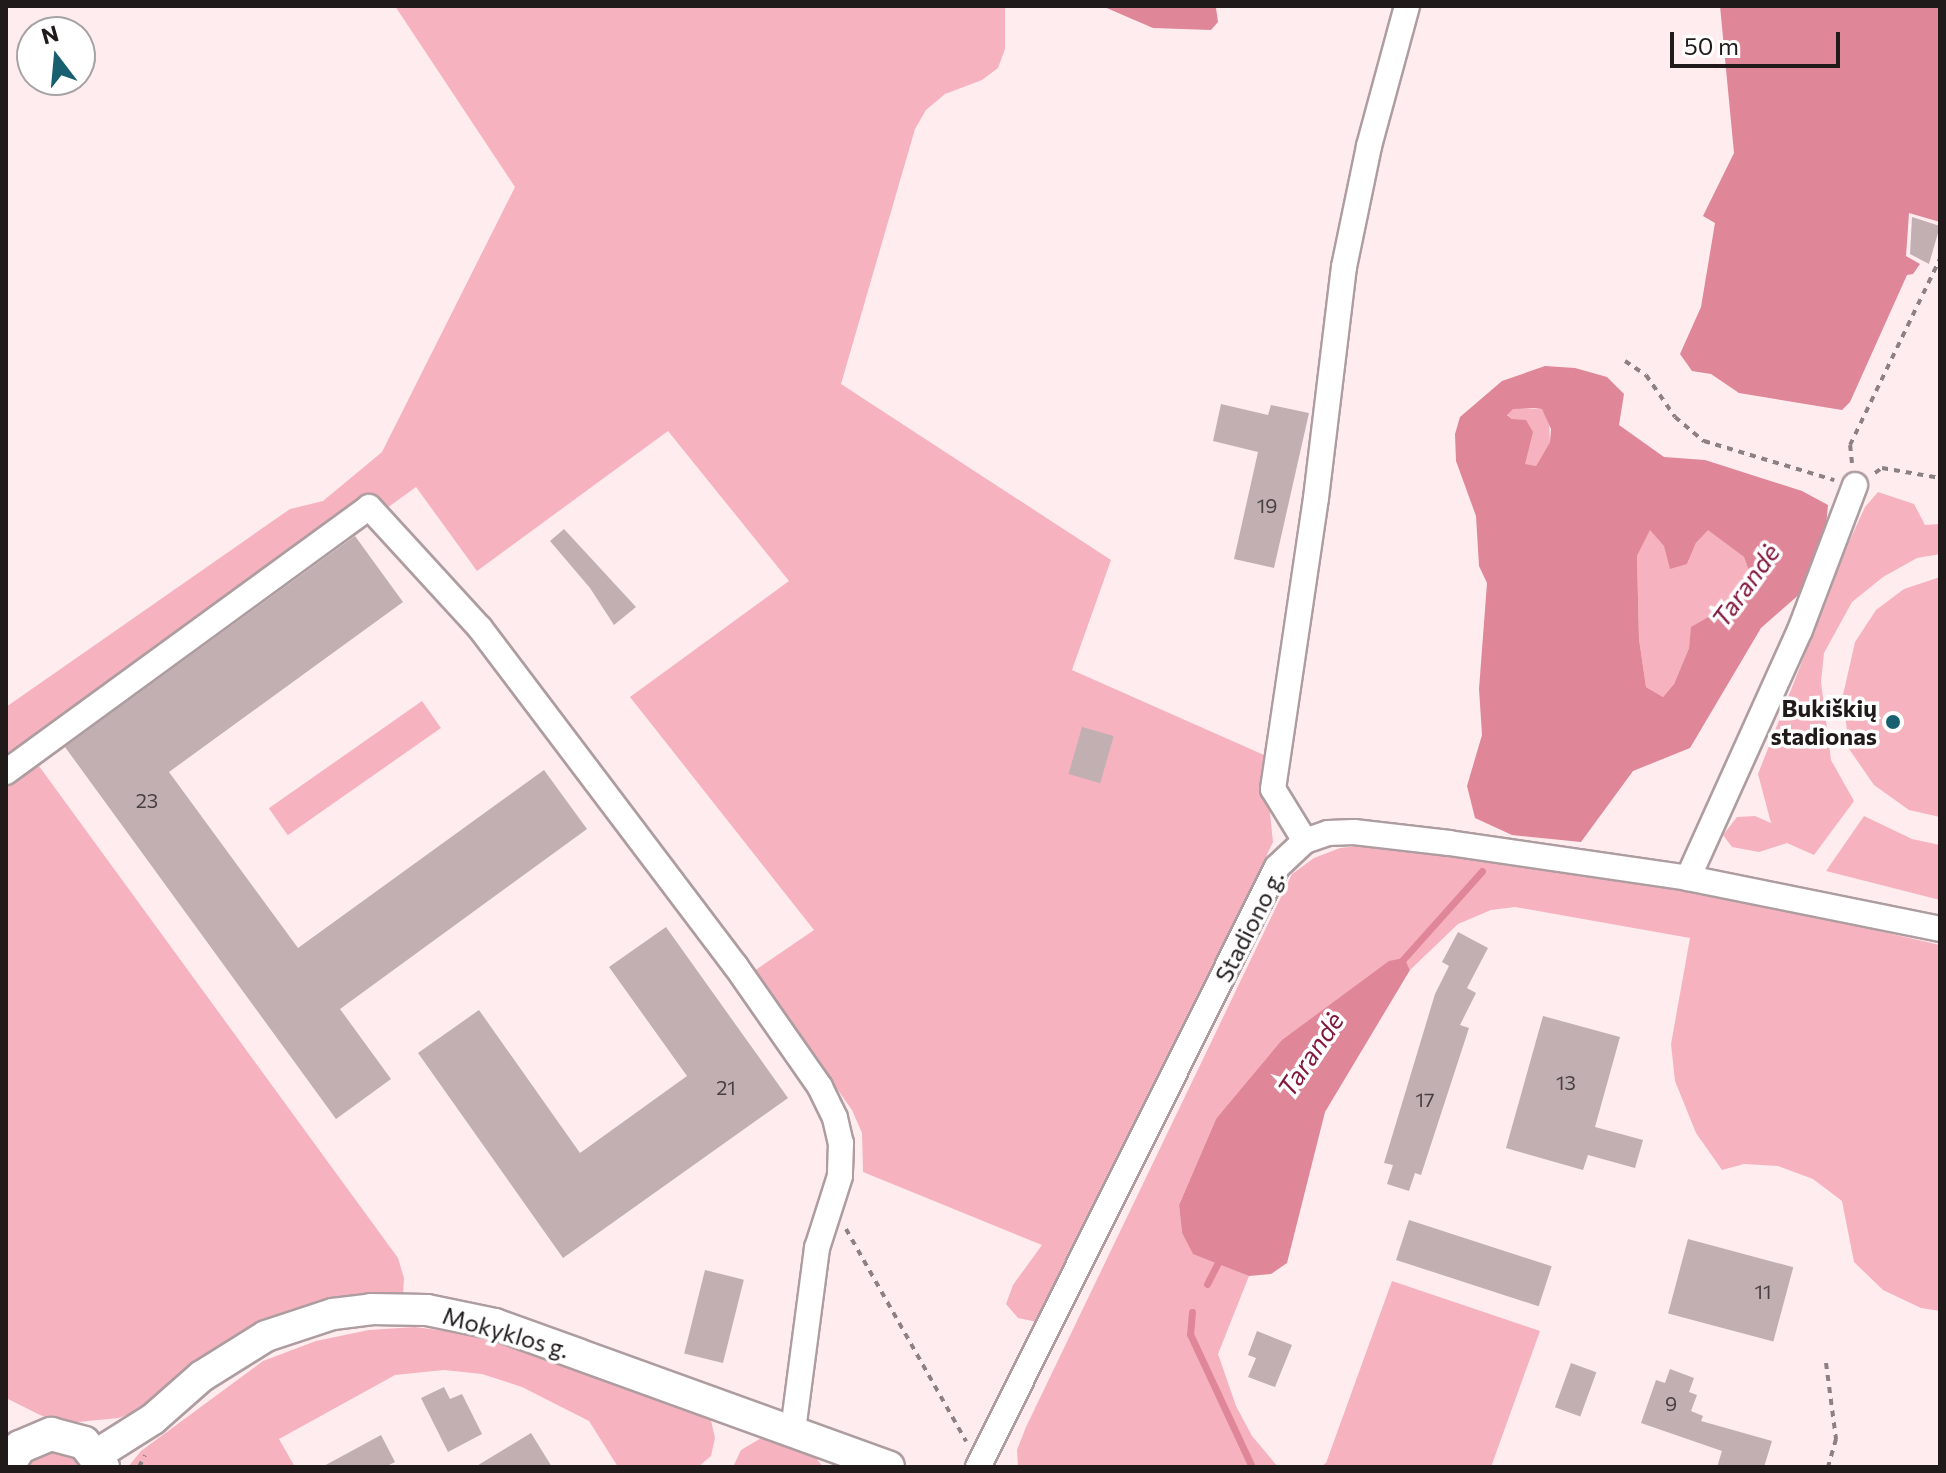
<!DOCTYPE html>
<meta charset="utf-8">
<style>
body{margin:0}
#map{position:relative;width:1946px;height:1473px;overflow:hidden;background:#ffecef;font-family:Commissioner,sans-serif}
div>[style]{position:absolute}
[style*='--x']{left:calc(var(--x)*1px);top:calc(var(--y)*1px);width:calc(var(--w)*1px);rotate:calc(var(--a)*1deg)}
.green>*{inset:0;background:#f6b3bf;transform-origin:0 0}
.water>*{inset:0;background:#df8698}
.stream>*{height:7px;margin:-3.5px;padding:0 3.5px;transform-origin:3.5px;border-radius:3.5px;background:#df8698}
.building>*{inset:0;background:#c1afb2;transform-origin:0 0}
.path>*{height:4px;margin-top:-2px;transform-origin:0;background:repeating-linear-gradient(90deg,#8c8082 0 6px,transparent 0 12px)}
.roads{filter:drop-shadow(2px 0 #ae9da0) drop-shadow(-2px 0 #ae9da0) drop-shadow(0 2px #ae9da0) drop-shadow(0 -2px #ae9da0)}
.minor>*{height:24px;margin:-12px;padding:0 12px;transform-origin:12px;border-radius:12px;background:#fff}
.tertiary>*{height:30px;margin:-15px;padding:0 15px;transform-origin:15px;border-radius:15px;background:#fff}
.secondary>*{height:32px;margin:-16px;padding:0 16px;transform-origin:16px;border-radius:16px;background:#fff}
.dots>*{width:22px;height:22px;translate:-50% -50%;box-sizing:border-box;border:4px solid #fff;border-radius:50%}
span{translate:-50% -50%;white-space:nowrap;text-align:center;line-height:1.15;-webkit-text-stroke:7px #fff;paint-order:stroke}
.number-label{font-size:20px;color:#483f41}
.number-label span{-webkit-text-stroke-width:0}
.poi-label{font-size:24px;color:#201a1b;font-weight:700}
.right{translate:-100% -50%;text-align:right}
.street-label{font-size:24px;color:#201a1b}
.water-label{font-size:26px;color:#82183c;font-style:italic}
.frame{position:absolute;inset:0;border:8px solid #201a1b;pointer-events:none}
.north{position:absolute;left:16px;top:16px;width:80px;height:80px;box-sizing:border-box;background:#fff;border:2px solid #a6a3a4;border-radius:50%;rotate:344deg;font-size:22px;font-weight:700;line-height:32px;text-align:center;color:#201a1b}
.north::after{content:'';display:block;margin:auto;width:28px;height:36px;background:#186070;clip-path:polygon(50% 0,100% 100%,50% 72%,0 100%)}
.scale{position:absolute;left:1670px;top:32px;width:170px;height:36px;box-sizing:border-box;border:4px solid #201a1b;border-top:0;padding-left:10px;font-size:24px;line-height:28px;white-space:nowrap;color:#201a1b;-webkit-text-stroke:6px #fff;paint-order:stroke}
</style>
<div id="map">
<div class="green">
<i style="clip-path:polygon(395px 6px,1005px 6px,1005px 49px,998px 68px,982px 80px,945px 94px,926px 110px,915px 129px,841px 384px,1111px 560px,1072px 670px,1264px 755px,1273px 842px,1191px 1015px,1037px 1322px,1018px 1318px,1006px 1304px,1013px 1285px,1042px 1245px,863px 1172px,862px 1133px,852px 1110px,754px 971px,814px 930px,630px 697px,789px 581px,668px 431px,477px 571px,416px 487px,36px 762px,398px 1258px,404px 1278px,403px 1294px,342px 1297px,291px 1310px,242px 1332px,145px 1407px,119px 1418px,67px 1423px,40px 1415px,6px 1398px,6px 707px,290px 509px,323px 501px,382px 452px,515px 187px)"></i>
<i style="clip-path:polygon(1513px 408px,1542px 409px,1549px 420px,1550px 442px,1536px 466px,1525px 465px,1512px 419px,1507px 414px)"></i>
<i style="clip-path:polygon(1878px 492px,1914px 504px,1925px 525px,1940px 524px,1940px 554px,1917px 558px,1883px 577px,1852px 602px,1824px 653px,1821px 682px,1831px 760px,1854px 801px,1814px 855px,1787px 843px,1759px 852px,1732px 847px,1723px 835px,1737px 817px,1755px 816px,1771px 823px,1758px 774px,1848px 544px,1865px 507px)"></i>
<i style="clip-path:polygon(1650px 529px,1687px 564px,1696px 543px,1708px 529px,1744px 557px,1750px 574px,1729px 605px,1692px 627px,1689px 648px,1674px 684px,1663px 697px,1646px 687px,1639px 639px,1637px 556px)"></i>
<i style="clip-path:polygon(1940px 577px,1940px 817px,1909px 810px,1874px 785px,1849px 749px,1843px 695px,1855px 642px,1876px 610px,1904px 589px)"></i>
<i style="left:422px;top:701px;width:33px;height:187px;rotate:55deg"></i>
<i style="clip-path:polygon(1864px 816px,1912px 839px,1940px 845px,1940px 900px,1826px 871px)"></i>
<i style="clip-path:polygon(1368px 845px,1722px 895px,1940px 945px,1940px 1311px,1921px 1308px,1883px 1290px,1854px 1262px,1842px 1201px,1813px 1179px,1778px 1166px,1744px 1164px,1722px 1170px,1696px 1133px,1675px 1081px,1671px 1044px,1690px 938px,1515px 907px,1491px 910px,1458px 924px,1410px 970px,1403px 958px,1216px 1119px,1179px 1205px,1182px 1233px,1193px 1253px,1249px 1276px,1218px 1354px,1236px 1406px,1252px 1436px,1278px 1467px,1018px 1467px,1017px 1450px,1026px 1427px,1292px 874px,1314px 858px,1340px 848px)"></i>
<i style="clip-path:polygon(1392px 1281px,1540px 1331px,1491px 1467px,1320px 1467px,1326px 1463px)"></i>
<i style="clip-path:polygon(415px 1327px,469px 1334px,521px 1348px,710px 1416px,715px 1438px,711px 1456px,698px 1467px,618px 1467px,589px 1421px,522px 1387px,482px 1374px,444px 1370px,395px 1375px,279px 1439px,295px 1467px,128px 1467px,141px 1451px,263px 1361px,316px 1341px,369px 1330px)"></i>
<i style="clip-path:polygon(763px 1437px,809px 1449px,823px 1467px,733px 1467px,741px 1450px)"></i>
<i style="clip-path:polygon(53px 1450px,66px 1453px,82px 1467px,25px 1467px,40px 1453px)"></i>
</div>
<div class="water">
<i style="clip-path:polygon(1102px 6px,1212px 6px,1216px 8px,1218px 22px,1211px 30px,1153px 28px)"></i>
<i style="clip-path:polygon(1720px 6px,1940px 6px,1940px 222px,1909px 213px,1906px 256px,1920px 264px,1913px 274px,1907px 275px,1850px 402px,1842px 410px,1739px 393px,1711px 374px,1692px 371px,1680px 354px,1701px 307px,1715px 223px,1703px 216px,1734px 153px)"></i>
<i style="clip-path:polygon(evenodd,1545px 366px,1575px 368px,1607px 377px,1624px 394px,1619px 425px,1664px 457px,1705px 460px,1802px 491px,1828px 505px,1824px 547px,1802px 592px,1761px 628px,1690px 748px,1633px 771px,1581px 842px,1512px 835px,1475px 818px,1467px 786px,1482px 735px,1479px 689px,1487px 583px,1479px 566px,1476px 516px,1456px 461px,1455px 434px,1460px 417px,1502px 381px,1545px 366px,1534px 408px,1542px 409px,1551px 429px,1550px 442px,1536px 466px,1525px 464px,1533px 432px,1526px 420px,1512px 419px,1507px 415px,1513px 409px,1534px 408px,1545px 366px,1650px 530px,1664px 546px,1670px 569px,1687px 564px,1696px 543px,1708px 530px,1744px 557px,1750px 574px,1729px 605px,1691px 627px,1689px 648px,1674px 684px,1663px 697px,1646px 687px,1639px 639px,1637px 556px,1650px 530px)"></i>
<i style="clip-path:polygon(1404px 958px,1410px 970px,1325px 1112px,1287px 1263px,1271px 1274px,1249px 1276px,1193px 1254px,1182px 1233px,1179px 1205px,1216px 1119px,1282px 1040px,1389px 961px)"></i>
</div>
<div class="stream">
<i style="--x:1398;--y:965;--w:126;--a:-48.2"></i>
<i style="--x:1207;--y:1284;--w:29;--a:-63"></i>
<i style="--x:1192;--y:1312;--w:22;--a:95"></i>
<i style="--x:1190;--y:1334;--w:147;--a:65"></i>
</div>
<div class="building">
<i style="clip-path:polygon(1912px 217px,1940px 226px,1929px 264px,1910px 254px)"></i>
<i style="clip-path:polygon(1221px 404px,1268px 415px,1271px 405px,1309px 413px,1274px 568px,1234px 559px,1258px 452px,1213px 441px)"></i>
<i style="clip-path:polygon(564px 529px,636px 607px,614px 625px,590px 588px,550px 541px)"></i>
<i style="clip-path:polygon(355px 536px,403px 602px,169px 772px,298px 948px,544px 770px,587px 829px,340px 1009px,391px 1079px,336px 1119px,65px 747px)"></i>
<i style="left:1082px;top:727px;width:33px;height:49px;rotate:16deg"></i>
<i style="clip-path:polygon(666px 927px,788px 1098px,563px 1258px,418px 1053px,479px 1010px,580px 1153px,687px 1076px,609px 967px)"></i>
<i style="clip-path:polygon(1458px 932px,1488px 948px,1467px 988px,1476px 993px,1460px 1025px,1469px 1028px,1421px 1175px,1415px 1173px,1409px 1191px,1387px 1184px,1393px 1165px,1384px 1163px,1435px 994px,1449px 966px,1442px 962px)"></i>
<i style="clip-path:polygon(1543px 1016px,1620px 1037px,1595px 1127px,1643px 1140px,1635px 1168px,1588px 1155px,1583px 1170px,1506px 1148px)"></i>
<i style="left:1409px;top:1220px;width:150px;height:42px;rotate:18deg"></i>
<i style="left:1688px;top:1239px;width:109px;height:77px;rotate:15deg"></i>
<i style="left:705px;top:1270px;width:40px;height:86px;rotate:14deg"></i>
<i style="clip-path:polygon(1257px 1331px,1292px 1345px,1275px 1387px,1248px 1377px,1256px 1358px,1248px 1355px)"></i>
<i style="left:1571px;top:1363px;width:27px;height:47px;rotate:20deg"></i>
<i style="clip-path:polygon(1670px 1369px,1694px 1378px,1689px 1392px,1697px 1395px,1691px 1411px,1703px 1416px,1701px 1421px,1772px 1441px,1764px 1467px,1717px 1467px,1722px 1451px,1641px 1423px,1656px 1380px,1665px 1383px)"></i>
<i style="clip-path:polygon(444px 1387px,450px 1399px,462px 1394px,482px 1434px,448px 1452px,421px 1398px)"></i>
<i style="clip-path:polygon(531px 1433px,552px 1467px,475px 1467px)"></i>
<i style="clip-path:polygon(381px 1435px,395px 1462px,385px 1467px,322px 1467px)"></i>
</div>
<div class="path">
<i style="--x:1625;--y:361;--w:25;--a:34"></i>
<i style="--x:1646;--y:375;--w:51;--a:55.4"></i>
<i style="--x:1675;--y:417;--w:38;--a:40"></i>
<i style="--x:1704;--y:441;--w:136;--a:16.7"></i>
<i style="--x:1852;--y:463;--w:18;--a:-96"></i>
<i style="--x:1850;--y:445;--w:207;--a:-64.2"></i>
<i style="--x:1875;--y:473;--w:9;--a:-36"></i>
<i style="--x:1882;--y:468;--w:59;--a:9.8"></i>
<i style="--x:846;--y:1229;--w:244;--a:60.5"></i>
<i style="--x:1826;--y:1363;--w:77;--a:82.5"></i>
<i style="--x:1836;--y:1439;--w:29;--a:106"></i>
<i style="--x:139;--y:1467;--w:13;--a:-63"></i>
</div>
<div class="roads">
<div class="minor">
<i style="--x:6;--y:772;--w:449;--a:-36.1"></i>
<i style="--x:369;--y:507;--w:164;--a:47.5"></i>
<i style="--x:480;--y:628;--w:423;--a:52.9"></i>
<i style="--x:735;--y:965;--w:149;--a:55.1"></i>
<i style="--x:820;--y:1087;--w:34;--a:64"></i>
<i style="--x:835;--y:1118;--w:26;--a:77"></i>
<i style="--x:841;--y:1143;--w:33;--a:92"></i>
<i style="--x:840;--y:1176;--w:76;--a:107.7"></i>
<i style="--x:817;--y:1248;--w:184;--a:97.5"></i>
<i style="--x:1305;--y:841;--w:61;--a:-121.6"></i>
<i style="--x:1273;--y:789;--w:294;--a:-81.6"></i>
<i style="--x:1316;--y:498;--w:233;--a:-83.1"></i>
<i style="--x:1344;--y:267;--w:124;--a:-78.3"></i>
<i style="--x:1369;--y:146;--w:145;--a:-74.8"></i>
<i style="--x:1688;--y:878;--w:272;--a:-65.7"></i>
<i style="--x:1800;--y:630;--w:155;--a:-69.2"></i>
<i style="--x:978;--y:1467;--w:670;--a:-63.51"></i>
<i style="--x:1277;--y:867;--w:38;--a:-43"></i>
<i style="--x:1305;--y:841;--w:24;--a:-19"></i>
<i style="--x:1328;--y:833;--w:26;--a:-2"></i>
<i style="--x:1354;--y:832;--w:96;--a:6.6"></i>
<i style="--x:1449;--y:843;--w:242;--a:8.3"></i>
<i style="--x:1688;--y:878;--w:257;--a:11.4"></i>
</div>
<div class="tertiary">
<i style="--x:96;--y:1455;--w:67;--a:-32.3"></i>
<i style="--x:153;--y:1419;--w:65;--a:-41.3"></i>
<i style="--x:202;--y:1376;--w:75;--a:-32"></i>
<i style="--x:266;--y:1336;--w:71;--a:-18.2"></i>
<i style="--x:333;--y:1314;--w:38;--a:-7"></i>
<i style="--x:371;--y:1309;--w:56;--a:1"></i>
<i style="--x:427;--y:1310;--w:69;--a:11.6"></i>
<i style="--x:495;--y:1324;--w:419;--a:19.9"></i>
</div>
<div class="secondary">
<i style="--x:7;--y:1467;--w:24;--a:-57"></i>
<i style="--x:20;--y:1447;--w:34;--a:-23"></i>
<i style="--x:51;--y:1434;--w:34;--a:15"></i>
<i style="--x:84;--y:1443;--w:31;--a:52"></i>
</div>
</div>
<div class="dots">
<i style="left:1893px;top:722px;background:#186070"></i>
</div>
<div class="number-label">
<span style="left:1267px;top:505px">19</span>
<span style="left:147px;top:800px">23</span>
<span style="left:1566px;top:1082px">13</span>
<span style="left:726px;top:1087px">21</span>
<span style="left:1425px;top:1099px">17</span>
<span style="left:1763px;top:1291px">11</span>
<span style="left:1671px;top:1403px">9</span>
</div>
<div class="poi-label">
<span class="right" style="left:1877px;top:722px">Bukiškių<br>stadionas</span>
</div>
<div class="street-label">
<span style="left:1249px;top:926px;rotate:-63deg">Stadiono g.</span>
<span style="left:506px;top:1332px;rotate:16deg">Mokyklos g.</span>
</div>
<div class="water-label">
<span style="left:1745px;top:585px;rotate:-54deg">Tarandė</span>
<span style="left:1310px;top:1054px;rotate:-56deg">Tarandė</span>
</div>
<div class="frame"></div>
<div class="north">N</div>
<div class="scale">50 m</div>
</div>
